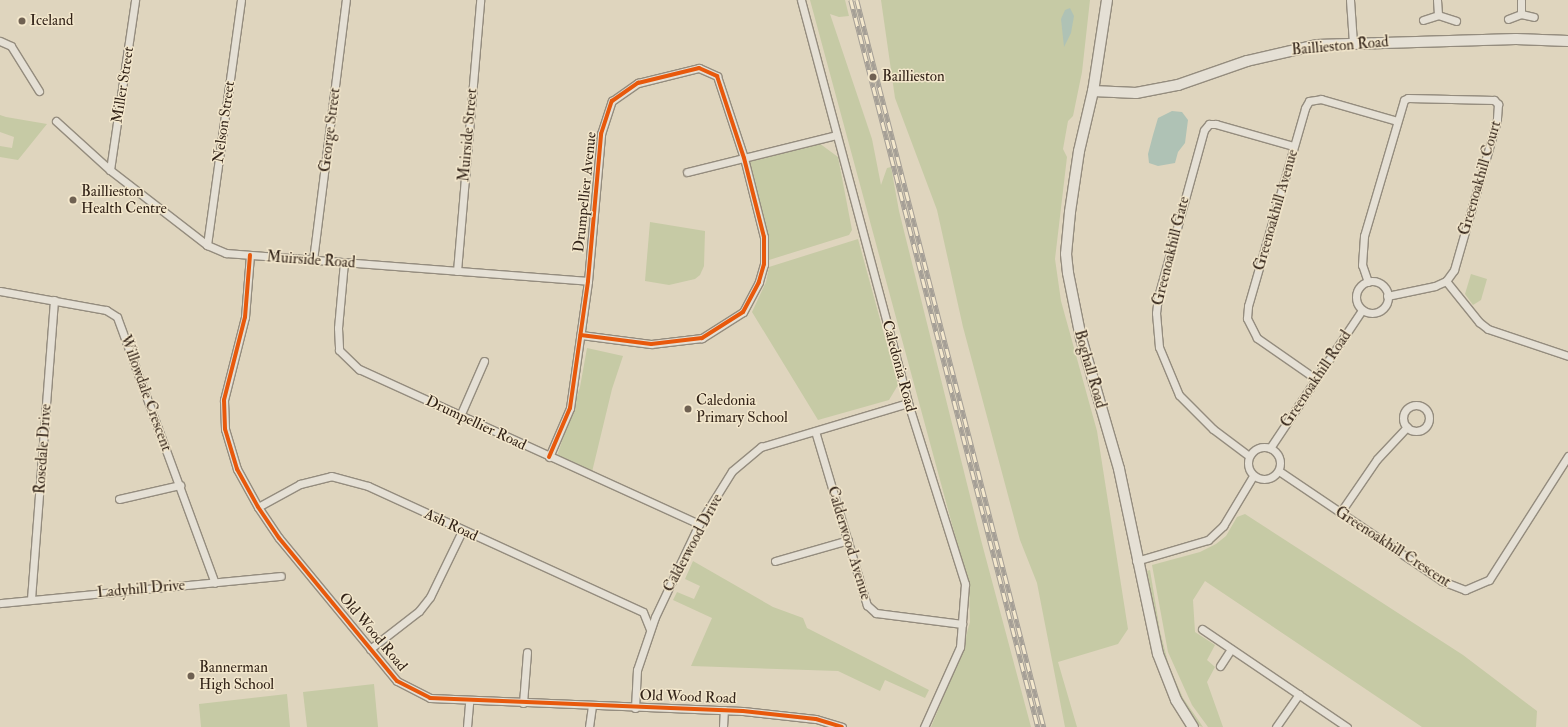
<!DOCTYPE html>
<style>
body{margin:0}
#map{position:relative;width:1568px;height:727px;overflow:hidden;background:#dfd5be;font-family:"IM FELL Double Pica",serif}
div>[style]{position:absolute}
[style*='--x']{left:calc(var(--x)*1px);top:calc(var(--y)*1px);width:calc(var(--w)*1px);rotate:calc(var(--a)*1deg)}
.green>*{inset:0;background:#c6caa5}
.water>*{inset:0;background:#afc2b5}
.roads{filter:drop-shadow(1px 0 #948c7e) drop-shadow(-1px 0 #948c7e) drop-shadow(0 1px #948c7e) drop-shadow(0 -1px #948c7e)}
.street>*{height:7px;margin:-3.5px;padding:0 3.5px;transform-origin:3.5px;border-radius:3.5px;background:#e5e0d5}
.street>.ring{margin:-3.5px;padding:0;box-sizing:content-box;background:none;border:7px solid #e5e0d5;border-radius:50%}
.secondary>*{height:10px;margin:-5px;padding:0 5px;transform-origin:5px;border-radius:5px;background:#e5e0d5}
.rail>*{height:4.5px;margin-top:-2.25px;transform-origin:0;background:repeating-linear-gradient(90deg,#f3e7cc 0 9px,#a59f96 0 18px);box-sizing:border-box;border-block:1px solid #a59f96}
.cycleway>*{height:4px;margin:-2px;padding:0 2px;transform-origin:2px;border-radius:2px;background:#e8590c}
.dots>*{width:11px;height:11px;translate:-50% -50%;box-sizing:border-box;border:2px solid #f3e7cc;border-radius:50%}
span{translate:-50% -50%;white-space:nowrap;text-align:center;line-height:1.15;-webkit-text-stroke:3px #f3e7cc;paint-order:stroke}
.poi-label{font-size:15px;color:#322318}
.left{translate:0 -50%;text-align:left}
.street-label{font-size:15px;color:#322318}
</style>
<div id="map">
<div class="green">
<i style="clip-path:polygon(810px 0,845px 0,849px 16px,839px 17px,830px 14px,872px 139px,881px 185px,887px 168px,891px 167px,899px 211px,981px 540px,1031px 727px,931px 727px,961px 654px,970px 622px,969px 587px)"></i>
<i style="clip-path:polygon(881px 0,1090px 0,1082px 72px,1073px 116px,1068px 121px,1063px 149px,1067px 157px,1055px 259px,1061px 301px,1097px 431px,1128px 629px,1118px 644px,1058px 662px,1077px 727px,1065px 727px,1037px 583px,1020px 540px,963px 327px,937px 210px,895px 98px)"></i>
<i style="clip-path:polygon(0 115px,6px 117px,47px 124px,18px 160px,0 157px,0 146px,12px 148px,14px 137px,0 132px)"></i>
<i style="clip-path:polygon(819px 143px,838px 157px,852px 230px,849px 235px,769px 260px,768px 236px,748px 162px)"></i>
<i style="clip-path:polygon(650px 222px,705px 231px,704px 266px,700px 275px,695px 279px,669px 285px,645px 281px)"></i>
<i style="clip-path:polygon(858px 239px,898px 385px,889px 400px,818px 420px,752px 312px,766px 282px,769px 267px)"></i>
<i style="clip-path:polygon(1471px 274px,1487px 279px,1481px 300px,1473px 305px,1465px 294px)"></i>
<i style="clip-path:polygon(587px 348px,623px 356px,612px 389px,592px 472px,557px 456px,580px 387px)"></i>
<i style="clip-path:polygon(1245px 514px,1463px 655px,1537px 711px,1536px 727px,1422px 727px,1205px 581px,1193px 600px,1195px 632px,1215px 645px,1207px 660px,1215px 667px,1207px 682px,1223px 727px,1208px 727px,1192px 705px,1168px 652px,1152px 565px,1200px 552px,1216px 544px,1226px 536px,1237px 517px)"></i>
<i style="clip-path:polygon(693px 561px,773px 607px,803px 618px,807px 628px,929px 690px,925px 698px,885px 680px,880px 691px,838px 671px,691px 666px,712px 618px,673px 600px,677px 592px,694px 599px,700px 586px,685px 579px)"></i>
<i style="clip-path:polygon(1150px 570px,1160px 631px,1169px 666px,1183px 698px,1203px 727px,1199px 726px,1181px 699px,1161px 649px,1147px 571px)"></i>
<i style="clip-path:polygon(374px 684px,378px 727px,307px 727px,303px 692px)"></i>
<i style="clip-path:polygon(287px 694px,290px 727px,201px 727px,199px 704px)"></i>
</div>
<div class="water">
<i style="clip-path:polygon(1070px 8px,1074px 16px,1071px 33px,1064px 47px,1061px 19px,1065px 10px)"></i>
<i style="clip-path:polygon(1172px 111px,1182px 112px,1188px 120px,1185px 143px,1178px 152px,1175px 163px,1158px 166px,1149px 163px,1148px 154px,1153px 135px,1158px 118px)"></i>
</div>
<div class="roads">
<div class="street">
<i style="--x:801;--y:0;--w:417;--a:75.1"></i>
<i style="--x:908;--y:403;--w:190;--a:72.5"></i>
<i style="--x:965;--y:584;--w:63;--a:94.5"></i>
<i style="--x:960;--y:647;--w:88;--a:114.2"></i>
<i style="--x:1350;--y:0;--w:43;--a:86"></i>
<i style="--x:1437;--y:0;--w:15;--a:86"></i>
<i style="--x:1521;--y:14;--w:14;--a:-90"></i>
<i style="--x:1508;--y:19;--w:14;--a:-21"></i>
<i style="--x:1521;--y:14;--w:13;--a:13"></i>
<i style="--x:1423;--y:20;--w:16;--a:-18"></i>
<i style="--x:1438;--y:15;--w:19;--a:18"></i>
<i style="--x:0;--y:41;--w:12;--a:24"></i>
<i style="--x:11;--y:46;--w:53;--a:58.1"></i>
<i style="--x:56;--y:121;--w:73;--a:42.2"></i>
<i style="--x:110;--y:170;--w:123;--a:37.7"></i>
<i style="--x:207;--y:245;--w:21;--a:23"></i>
<i style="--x:226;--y:253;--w:363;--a:4.4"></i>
<i style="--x:110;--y:170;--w:172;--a:-81.6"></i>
<i style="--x:687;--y:172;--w:154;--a:-13.9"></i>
<i style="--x:207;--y:245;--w:247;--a:-82.1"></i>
<i style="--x:250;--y:255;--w:62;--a:94.6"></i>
<i style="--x:245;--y:317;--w:86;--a:104.2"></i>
<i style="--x:224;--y:400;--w:29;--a:88"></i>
<i style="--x:225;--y:429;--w:42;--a:73.3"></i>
<i style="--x:237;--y:469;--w:43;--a:61.1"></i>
<i style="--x:258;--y:507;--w:37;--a:56"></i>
<i style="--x:279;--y:538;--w:185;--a:50.5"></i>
<i style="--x:397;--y:681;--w:37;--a:27"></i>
<i style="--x:430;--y:698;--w:313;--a:2.4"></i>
<i style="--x:743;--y:711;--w:73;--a:6.3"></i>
<i style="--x:816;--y:719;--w:27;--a:17"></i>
<i style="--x:313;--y:260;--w:262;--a:-82.8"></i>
<i style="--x:344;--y:262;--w:66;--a:95.2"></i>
<i style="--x:338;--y:328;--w:22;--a:87"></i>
<i style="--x:339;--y:350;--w:28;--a:44"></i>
<i style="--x:359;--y:369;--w:374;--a:24.5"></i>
<i style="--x:457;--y:271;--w:272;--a:-85.1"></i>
<i style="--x:1446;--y:281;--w:53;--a:51.2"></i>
<i style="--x:1479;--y:322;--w:11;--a:38"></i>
<i style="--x:1488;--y:329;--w:84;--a:18.6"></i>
<i class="ring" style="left:1356px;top:281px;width:25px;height:25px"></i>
<i style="--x:1368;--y:282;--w:18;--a:-109"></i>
<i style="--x:1362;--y:265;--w:29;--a:-86"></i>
<i style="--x:1364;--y:236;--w:142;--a:-73.6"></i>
<i style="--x:1404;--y:100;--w:4;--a:-27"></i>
<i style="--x:1408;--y:98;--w:86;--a:1.3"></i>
<i style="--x:1494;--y:100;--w:6;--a:45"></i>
<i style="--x:1498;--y:104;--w:16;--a:94"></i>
<i style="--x:1497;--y:120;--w:156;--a:106"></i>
<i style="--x:1454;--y:270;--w:14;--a:126"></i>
<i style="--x:1446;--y:281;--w:12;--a:156"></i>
<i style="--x:1435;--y:286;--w:49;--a:168.2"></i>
<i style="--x:0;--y:291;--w:108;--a:10.2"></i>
<i style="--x:106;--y:310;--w:13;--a:32"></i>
<i style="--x:117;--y:317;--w:283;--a:69.8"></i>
<i style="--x:1316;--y:379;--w:72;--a:-145.2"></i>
<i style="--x:1257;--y:338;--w:22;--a:-117"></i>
<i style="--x:1247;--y:318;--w:12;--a:-85"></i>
<i style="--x:1248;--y:306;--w:206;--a:-73.9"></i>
<i style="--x:1305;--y:108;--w:8;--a:-60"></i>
<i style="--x:1309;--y:101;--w:12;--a:-9"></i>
<i style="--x:1321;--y:99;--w:79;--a:16.1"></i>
<i class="ring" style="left:1403px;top:405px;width:19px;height:19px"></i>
<i style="--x:460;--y:416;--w:60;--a:-66.4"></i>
<i style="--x:815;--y:431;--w:182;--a:73.4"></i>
<i style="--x:867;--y:605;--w:12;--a:42"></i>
<i style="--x:876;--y:613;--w:87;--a:7.3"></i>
<i class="ring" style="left:1248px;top:447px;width:25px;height:25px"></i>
<i style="--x:1270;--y:448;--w:166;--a:-56.3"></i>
<i style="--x:1249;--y:456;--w:45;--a:-143.1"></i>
<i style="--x:1213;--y:429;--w:48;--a:-135"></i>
<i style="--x:1179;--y:395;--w:52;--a:-112.6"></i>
<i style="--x:1159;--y:347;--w:34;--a:-95"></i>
<i style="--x:1156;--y:313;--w:16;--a:-83"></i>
<i style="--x:1158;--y:297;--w:173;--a:-74.6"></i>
<i style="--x:1204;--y:130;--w:8;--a:-50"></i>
<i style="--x:1209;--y:124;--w:7;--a:0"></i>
<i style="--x:1216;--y:124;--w:80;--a:15.9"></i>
<i style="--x:549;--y:457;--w:53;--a:-66.8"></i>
<i style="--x:570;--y:408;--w:128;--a:-81.9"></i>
<i style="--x:588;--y:281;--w:148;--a:-84.9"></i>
<i style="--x:601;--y:134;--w:35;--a:-72"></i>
<i style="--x:612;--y:101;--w:32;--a:-35"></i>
<i style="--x:638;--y:83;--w:63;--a:-13.8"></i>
<i style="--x:699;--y:68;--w:20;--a:24"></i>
<i style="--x:717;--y:76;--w:86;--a:71.8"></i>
<i style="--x:744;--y:158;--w:81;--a:75.8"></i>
<i style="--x:764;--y:237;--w:27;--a:90"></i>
<i style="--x:764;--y:264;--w:19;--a:106"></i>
<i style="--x:759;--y:282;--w:34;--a:118"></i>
<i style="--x:743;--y:312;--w:49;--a:147.6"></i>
<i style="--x:702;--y:338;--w:51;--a:173.3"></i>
<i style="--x:651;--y:344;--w:71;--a:-172.7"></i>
<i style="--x:1279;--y:471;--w:197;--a:34"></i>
<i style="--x:1442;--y:581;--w:25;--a:21"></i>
<i style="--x:1465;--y:590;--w:26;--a:-23"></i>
<i style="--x:1489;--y:580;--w:147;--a:-57.5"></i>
<i style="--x:119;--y:499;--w:63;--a:-12.9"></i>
<i style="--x:258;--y:507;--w:48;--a:-28.7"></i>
<i style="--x:300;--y:484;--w:32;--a:-14"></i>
<i style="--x:331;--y:476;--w:38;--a:15"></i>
<i style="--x:368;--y:486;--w:302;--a:24.6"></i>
<i style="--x:643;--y:612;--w:18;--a:68"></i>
<i style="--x:1340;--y:513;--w:65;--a:-55.6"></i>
<i style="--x:1377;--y:459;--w:44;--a:-46.8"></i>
<i style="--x:775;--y:561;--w:76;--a:-16"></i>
<i style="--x:1136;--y:561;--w:75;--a:-16.3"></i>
<i style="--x:1208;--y:540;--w:21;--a:-43"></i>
<i style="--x:1223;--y:526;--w:58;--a:-59"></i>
<i style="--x:31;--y:599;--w:300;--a:-85.6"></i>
<i style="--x:0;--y:603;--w:282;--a:-5.5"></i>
<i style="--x:1202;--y:629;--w:175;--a:34.1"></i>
<i style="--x:370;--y:649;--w:62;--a:-37.8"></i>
<i style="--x:419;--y:611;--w:18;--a:-52"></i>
<i style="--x:430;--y:597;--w:73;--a:-64.1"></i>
<i style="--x:1220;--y:666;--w:20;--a:-57"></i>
<i style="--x:523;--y:703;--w:51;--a:-85.5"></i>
<i style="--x:635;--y:708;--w:38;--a:-87"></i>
<i style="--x:637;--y:670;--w:56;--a:-71.2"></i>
<i style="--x:655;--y:617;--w:103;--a:-64.7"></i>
<i style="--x:699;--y:524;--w:62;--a:-58.1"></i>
<i style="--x:732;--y:471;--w:38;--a:-40"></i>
<i style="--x:761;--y:447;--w:153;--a:-16.7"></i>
<i style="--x:467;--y:727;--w:25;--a:-85"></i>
<i style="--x:589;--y:727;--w:21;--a:-82"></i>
<i style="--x:723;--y:727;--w:17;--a:-87"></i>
<i style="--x:1276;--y:727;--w:40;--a:-55.1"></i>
</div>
<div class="secondary">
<i style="--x:1107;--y:0;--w:92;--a:98.7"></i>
<i style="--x:1093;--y:91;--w:62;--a:103.1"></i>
<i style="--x:1079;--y:151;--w:62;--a:98.4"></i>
<i style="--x:1070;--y:212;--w:42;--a:95.4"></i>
<i style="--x:1066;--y:254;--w:19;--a:84"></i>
<i style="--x:1068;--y:273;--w:66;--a:78.7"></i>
<i style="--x:1081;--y:338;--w:136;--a:73.8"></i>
<i style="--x:1119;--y:469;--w:189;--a:78.1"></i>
<i style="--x:1158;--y:654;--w:49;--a:68.6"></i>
<i style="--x:1176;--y:700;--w:32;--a:58"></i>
<i style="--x:1093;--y:91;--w:43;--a:2.7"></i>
<i style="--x:1136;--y:93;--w:43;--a:-10.8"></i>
<i style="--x:1178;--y:85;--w:73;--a:-19.2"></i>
<i style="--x:1247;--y:61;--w:72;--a:-12.9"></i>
<i style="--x:1317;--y:45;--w:199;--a:-1.7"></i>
<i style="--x:1516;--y:39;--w:52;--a:2.2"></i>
</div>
</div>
<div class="rail">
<i style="--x:851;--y:0;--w:751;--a:75.58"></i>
<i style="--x:857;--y:0;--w:751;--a:75.58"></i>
</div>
<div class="cycleway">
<i style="--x:250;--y:255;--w:62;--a:94.6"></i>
<i style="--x:245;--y:317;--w:86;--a:104.2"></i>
<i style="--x:224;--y:400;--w:29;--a:88"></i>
<i style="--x:225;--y:429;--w:42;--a:73.3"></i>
<i style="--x:237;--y:469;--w:43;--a:61.1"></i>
<i style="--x:258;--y:507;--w:37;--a:56"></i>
<i style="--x:279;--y:538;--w:185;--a:50.5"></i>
<i style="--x:397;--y:681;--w:37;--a:27"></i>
<i style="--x:430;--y:698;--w:313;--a:2.4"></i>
<i style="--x:743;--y:711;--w:73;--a:6.3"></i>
<i style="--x:816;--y:719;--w:27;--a:17"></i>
<i style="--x:549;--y:457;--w:53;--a:-66.8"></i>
<i style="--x:570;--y:408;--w:128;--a:-81.9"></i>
<i style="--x:588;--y:281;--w:148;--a:-84.9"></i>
<i style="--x:601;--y:134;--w:35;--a:-72"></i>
<i style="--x:612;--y:101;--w:32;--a:-35"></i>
<i style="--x:638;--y:83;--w:63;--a:-13.8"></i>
<i style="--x:699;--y:68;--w:20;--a:24"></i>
<i style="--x:717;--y:76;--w:86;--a:71.8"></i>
<i style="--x:744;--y:158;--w:81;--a:75.8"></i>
<i style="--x:764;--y:237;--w:27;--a:90"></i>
<i style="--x:764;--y:264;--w:19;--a:106"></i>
<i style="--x:759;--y:282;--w:34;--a:118"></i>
<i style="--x:743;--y:312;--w:49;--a:147.6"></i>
<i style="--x:702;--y:338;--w:51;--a:173.3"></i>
<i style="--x:651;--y:344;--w:71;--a:-172.7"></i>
</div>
<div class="dots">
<i style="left:22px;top:21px;background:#6f6152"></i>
<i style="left:873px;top:77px;background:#6f6152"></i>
<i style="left:73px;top:200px;background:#6f6152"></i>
<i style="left:688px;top:409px;background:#6f6152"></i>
<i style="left:191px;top:676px;background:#6f6152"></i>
</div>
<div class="poi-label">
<span class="left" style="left:30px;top:21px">Iceland</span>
<span class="left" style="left:882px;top:77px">Baillieston</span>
<span class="left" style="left:81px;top:200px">Baillieston<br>Health Centre</span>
<span class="left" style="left:696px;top:409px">Caledonia<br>Primary School</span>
<span class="left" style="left:199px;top:676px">Bannerman<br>High School</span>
</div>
<div class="street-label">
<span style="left:1340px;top:46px;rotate:-5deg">Baillieston Road</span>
<span style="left:123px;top:85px;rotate:-81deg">Miller Street</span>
<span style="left:224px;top:122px;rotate:-82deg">Nelson Street</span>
<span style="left:330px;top:130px;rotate:-83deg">George Street</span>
<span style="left:468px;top:135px;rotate:-85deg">Muirside Street</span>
<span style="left:1480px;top:178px;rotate:-74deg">Greenoakhill Court</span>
<span style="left:585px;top:192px;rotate:-84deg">Drumpellier Avenue</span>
<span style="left:1276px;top:210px;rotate:-74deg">Greenoakhill Avenue</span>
<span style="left:1171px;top:251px;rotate:-76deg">Greenoakhill Gate</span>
<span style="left:311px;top:260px;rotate:4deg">Muirside Road</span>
<span style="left:899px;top:366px;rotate:75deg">Caledonia Road</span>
<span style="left:1090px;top:369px;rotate:74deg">Boghall Road</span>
<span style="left:1316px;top:379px;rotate:-56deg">Greenoakhill Road</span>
<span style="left:146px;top:393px;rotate:70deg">Willowdale Crescent</span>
<span style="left:476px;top:423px;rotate:25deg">Drumpellier Road</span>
<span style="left:43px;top:449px;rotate:-86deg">Rosedale Drive</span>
<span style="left:451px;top:525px;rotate:25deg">Ash Road</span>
<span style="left:693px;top:543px;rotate:-62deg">Calderwood Drive</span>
<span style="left:849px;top:543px;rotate:73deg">Calderwood Avenue</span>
<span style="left:1393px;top:547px;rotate:33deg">Greenoakhill Crescent</span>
<span style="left:141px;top:589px;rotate:-5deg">Ladyhill Drive</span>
<span style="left:373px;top:632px;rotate:50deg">Old Wood Road</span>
<span style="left:688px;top:697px;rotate:2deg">Old Wood Road</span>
</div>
</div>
